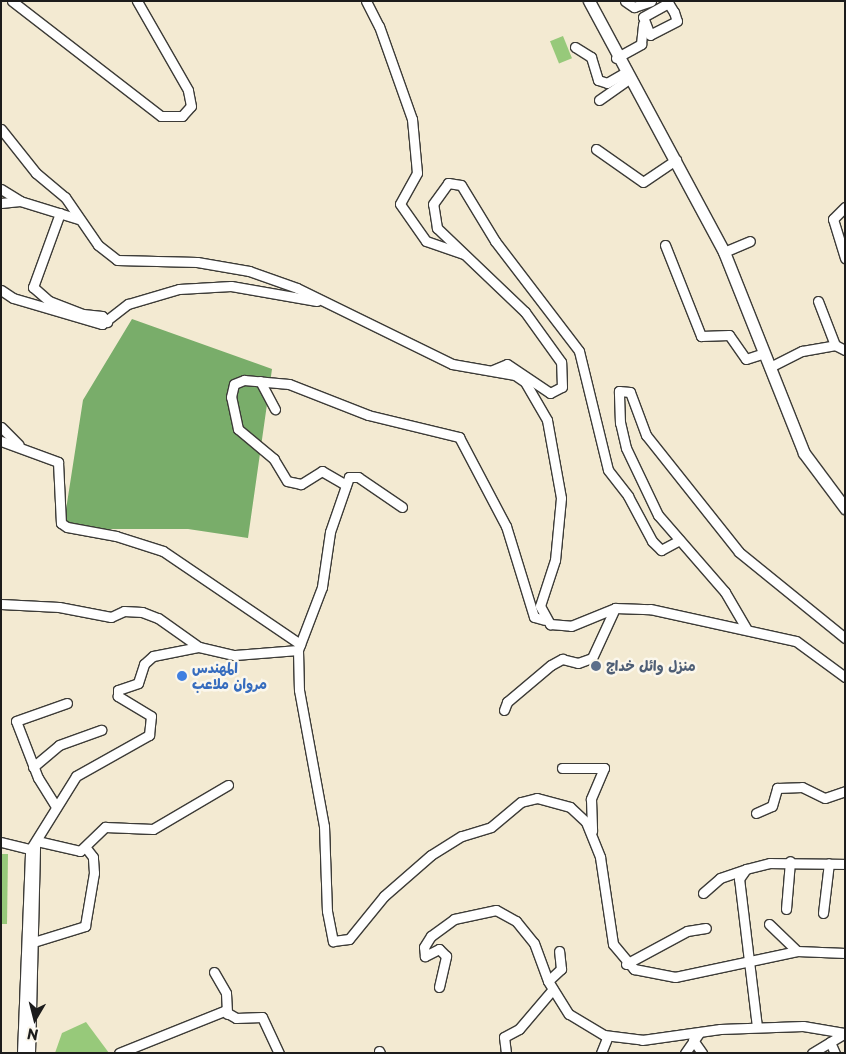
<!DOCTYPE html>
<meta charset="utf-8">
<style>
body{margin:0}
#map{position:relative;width:846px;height:1054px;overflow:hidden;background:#f3ead2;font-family:"Playpen Sans","Playpen Sans Arabic",sans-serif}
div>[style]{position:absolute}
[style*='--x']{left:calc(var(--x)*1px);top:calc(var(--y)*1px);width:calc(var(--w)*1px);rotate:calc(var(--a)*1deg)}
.green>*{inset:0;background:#97c97a;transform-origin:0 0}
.forest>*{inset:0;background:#79ad6a}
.roads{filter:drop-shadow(1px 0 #3c3b37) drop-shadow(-1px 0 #3c3b37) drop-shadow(0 1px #3c3b37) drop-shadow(0 -1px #3c3b37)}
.minor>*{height:9px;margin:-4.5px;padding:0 4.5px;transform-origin:4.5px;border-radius:4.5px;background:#fff}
.major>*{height:11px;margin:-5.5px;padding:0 5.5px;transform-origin:5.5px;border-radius:5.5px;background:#fff}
.dots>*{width:14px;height:14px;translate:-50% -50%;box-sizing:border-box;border:2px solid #fbf7ec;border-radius:50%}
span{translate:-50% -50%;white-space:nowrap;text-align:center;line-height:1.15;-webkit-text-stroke:5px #fbf7ec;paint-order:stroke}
.service-label{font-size:14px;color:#4e5e75;font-weight:700}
.left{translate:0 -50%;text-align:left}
.shop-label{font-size:14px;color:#366cbe;font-weight:700}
.frame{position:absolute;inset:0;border:2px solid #1c1c1c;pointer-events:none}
.north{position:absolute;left:10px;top:994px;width:50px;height:50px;-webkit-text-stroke:4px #fbf7ec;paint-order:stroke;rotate:188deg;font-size:14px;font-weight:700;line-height:20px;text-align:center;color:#1c1c1c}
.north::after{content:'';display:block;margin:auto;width:18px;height:22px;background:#1c1c1c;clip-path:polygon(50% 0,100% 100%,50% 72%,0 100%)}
</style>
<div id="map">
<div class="green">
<i style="left:563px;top:36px;width:24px;height:14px;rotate:68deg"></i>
<i style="clip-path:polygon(1px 854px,8px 854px,7px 924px,1px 924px)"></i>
<i style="clip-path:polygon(86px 1022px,109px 1053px,55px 1053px,62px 1033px)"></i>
</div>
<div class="forest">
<i style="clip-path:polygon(132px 319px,272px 369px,248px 538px,188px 529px,63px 529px,83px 400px)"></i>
</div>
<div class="roads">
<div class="minor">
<i style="--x:12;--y:1;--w:188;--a:37.7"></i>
<i style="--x:161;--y:116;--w:21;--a:0"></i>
<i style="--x:182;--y:116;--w:13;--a:-48"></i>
<i style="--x:191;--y:106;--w:16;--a:-101"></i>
<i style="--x:188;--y:90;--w:103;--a:-119.8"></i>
<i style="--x:366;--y:1;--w:28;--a:63"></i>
<i style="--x:379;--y:26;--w:99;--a:70.5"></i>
<i style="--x:412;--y:119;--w:54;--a:84.7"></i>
<i style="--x:417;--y:173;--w:35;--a:119"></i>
<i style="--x:400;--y:204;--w:45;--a:54.9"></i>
<i style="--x:426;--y:241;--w:39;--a:19"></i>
<i style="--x:625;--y:1;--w:11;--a:34"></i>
<i style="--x:634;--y:7;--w:18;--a:-19"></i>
<i style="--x:667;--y:1;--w:13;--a:58"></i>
<i style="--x:674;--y:12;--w:9;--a:72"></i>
<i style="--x:677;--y:21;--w:30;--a:153"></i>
<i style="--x:650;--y:35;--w:19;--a:-111"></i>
<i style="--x:643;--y:17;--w:29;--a:-29"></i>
<i style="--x:575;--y:47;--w:19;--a:32"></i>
<i style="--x:591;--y:57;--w:24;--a:73"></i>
<i style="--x:598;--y:80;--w:9;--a:18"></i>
<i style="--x:607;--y:83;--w:20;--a:-30"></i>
<i style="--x:616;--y:58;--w:29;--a:-29"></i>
<i style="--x:641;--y:44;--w:20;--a:-84"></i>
<i style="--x:599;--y:100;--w:35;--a:-35"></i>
<i style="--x:1;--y:129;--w:56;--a:51.5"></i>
<i style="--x:36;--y:173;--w:38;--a:40"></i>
<i style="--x:65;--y:197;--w:58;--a:55.5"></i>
<i style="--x:98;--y:245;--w:24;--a:38"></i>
<i style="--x:117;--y:260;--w:80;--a:1.4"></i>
<i style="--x:197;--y:262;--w:53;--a:9.8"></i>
<i style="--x:249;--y:271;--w:51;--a:19.5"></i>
<i style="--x:297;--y:288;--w:173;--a:26.1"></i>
<i style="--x:452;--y:364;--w:64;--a:9.9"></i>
<i style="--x:515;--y:375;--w:12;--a:35"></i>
<i style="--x:525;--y:382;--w:44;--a:59.9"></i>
<i style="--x:547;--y:420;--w:79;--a:79.8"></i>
<i style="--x:561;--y:498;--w:62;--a:95.5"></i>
<i style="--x:555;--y:560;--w:48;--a:108.1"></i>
<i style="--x:540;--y:606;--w:21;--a:61"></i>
<i style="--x:550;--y:624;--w:21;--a:5"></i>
<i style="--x:571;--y:626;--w:48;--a:-22.2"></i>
<i style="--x:615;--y:608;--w:35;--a:2"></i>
<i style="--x:650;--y:609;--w:149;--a:12.4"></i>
<i style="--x:796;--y:641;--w:61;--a:36.3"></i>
<i style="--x:596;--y:149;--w:57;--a:35.1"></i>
<i style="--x:643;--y:182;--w:40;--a:-34"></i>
<i style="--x:1;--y:189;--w:22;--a:32"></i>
<i style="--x:20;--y:201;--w:61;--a:17.2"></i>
<i style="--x:1;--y:203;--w:19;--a:-6"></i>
<i style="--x:845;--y:207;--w:17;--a:135"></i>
<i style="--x:833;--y:219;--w:41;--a:72.9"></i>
<i style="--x:60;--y:213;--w:79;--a:110"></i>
<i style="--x:33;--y:287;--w:21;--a:41"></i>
<i style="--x:49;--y:301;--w:36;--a:21"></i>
<i style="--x:83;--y:314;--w:19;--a:6"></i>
<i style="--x:102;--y:316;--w:8;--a:50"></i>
<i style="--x:665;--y:245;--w:98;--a:68.4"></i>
<i style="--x:701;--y:336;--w:28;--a:-2"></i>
<i style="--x:729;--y:335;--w:29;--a:55"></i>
<i style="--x:746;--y:359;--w:19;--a:-18"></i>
<i style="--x:724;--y:252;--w:28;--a:-23"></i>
<i style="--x:1;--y:290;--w:14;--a:34"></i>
<i style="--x:13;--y:298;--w:93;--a:16.3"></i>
<i style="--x:102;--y:324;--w:33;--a:-38"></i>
<i style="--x:128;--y:304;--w:53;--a:-16.4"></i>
<i style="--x:179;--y:289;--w:52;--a:-3.3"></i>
<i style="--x:231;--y:286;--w:87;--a:9.9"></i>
<i style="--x:818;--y:301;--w:47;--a:68.9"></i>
<i style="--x:770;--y:367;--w:36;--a:-27"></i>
<i style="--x:802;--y:351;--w:34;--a:-10"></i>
<i style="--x:835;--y:345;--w:11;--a:27"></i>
<i style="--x:493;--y:370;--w:15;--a:-23"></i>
<i style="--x:507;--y:364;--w:52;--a:34"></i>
<i style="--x:550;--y:393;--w:13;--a:-27"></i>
<i style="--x:562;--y:387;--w:25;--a:-92"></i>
<i style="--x:561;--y:362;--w:62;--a:-125.8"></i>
<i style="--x:525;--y:312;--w:122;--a:-136.3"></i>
<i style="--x:437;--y:228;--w:24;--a:-99"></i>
<i style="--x:433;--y:204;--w:26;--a:-54"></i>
<i style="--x:448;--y:183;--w:13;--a:9"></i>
<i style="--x:461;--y:185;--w:66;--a:58.7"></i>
<i style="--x:495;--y:241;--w:138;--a:52.6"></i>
<i style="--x:579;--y:351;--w:122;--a:76.3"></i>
<i style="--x:608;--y:470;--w:33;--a:52"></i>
<i style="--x:628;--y:496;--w:51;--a:61.9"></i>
<i style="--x:652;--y:541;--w:13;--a:45"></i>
<i style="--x:661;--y:550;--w:21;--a:-28"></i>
<i style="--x:260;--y:381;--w:32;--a:62"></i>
<i style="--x:1;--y:427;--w:25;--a:45"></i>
<i style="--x:1;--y:441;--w:61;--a:20.2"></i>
<i style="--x:58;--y:462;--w:61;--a:87.2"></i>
<i style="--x:61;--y:523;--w:7;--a:34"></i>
<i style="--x:67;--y:527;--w:50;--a:10.4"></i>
<i style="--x:116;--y:536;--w:49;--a:17.7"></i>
<i style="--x:163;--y:551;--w:166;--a:34.2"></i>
<i style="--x:346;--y:485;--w:28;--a:-150"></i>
<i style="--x:322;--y:471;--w:25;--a:148"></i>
<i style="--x:301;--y:484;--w:14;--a:-168"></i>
<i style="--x:287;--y:481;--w:26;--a:-121"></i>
<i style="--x:274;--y:459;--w:47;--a:-140.2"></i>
<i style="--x:238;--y:429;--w:33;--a:-102"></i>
<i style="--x:231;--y:397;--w:13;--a:-77"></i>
<i style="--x:234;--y:384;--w:11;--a:-22"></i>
<i style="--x:244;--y:380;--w:45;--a:5.1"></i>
<i style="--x:289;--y:384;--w:85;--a:21.4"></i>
<i style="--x:368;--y:415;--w:94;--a:13.6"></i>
<i style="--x:459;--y:437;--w:101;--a:62.2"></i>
<i style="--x:506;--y:526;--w:95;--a:72.9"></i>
<i style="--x:534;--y:617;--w:11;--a:15"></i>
<i style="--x:402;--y:507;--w:53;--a:-145.7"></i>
<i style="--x:358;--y:477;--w:9;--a:180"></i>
<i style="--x:349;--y:477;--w:58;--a:109.1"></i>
<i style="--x:330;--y:532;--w:56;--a:98.3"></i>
<i style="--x:322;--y:587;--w:67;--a:110.9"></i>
<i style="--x:298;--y:650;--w:40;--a:88.6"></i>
<i style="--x:299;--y:690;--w:138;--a:79.6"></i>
<i style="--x:324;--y:826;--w:85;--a:88"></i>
<i style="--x:327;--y:911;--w:31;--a:79"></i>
<i style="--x:333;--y:941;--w:16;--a:-7"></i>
<i style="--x:349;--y:939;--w:55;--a:-50.9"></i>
<i style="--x:384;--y:896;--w:62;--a:-41.1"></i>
<i style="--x:431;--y:855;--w:36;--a:-32"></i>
<i style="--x:462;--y:836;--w:30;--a:-17"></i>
<i style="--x:491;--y:827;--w:39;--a:-40"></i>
<i style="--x:521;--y:802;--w:16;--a:-14"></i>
<i style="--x:537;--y:798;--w:34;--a:15"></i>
<i style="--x:570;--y:807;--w:22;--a:43"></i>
<i style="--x:586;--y:822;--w:38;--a:68"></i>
<i style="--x:600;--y:857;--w:88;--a:81.5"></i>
<i style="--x:613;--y:944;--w:33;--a:50"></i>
<i style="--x:634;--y:969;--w:42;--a:11"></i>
<i style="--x:675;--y:977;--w:125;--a:-12"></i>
<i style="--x:797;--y:951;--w:48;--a:2.4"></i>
<i style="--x:1;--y:604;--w:58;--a:3"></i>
<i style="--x:59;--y:607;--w:53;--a:10.9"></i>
<i style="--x:111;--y:617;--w:14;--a:-25"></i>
<i style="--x:124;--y:611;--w:18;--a:3"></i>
<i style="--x:142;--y:612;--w:17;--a:21"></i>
<i style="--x:158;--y:618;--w:50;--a:35.3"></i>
<i style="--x:746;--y:628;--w:42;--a:-120.3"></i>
<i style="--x:725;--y:592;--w:102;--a:-131"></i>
<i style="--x:658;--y:515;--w:74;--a:-115.5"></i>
<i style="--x:626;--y:448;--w:26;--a:-103"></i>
<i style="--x:620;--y:423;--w:32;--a:-92"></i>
<i style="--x:619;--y:391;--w:11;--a:5"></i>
<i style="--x:630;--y:392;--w:46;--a:69.6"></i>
<i style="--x:646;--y:435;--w:149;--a:51.5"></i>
<i style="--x:739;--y:552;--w:136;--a:39.1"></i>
<i style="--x:504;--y:710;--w:9;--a:-69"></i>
<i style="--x:507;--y:702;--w:57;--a:-40.1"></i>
<i style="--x:551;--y:665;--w:13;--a:-29"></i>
<i style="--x:562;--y:659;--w:16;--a:14"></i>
<i style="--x:578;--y:663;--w:15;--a:-20"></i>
<i style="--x:592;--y:658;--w:55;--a:-65.3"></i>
<i style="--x:33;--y:767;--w:34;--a:-40"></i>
<i style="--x:59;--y:745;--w:45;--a:-19.7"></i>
<i style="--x:562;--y:768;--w:42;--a:0"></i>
<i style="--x:604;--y:768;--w:34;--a:113"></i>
<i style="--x:591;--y:799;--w:32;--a:88"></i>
<i style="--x:55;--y:805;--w:32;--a:-122"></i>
<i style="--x:38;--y:778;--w:61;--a:-111.1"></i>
<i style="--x:16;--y:721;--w:54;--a:-19.4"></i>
<i style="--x:756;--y:813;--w:17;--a:-24"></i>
<i style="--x:772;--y:806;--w:19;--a:-74"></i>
<i style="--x:777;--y:788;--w:25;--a:-2"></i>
<i style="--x:802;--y:787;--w:25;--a:26"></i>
<i style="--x:825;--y:798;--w:21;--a:-19"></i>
<i style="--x:37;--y:841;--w:44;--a:13.1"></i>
<i style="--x:80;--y:851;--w:35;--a:-44"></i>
<i style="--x:105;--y:827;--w:48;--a:2.4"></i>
<i style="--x:153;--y:829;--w:87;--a:-30.4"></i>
<i style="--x:1;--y:842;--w:34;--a:14"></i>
<i style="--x:703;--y:893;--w:23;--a:-41"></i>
<i style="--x:720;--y:878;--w:28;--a:-19"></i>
<i style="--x:786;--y:909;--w:48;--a:-85.2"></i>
<i style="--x:823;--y:913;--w:50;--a:-83.2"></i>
<i style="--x:769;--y:924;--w:39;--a:44"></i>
<i style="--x:27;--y:944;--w:61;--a:-17.2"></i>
<i style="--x:85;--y:926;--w:54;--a:-80.4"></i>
<i style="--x:94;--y:873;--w:16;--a:-94"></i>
<i style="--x:93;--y:857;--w:11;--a:-128"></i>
<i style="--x:626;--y:964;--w:69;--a:-28.4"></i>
<i style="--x:687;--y:931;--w:19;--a:-9"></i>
<i style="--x:214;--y:972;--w:24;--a:60"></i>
<i style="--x:226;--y:993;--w:21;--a:87"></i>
<i style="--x:548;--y:981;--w:18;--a:-43"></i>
<i style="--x:561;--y:969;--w:18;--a:-96"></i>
<i style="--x:439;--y:987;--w:32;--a:-77"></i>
<i style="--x:446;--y:956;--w:10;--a:-135"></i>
<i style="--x:439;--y:949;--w:16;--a:153"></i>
<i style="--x:425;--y:956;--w:9;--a:-96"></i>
<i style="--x:424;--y:947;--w:13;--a:-58"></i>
<i style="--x:431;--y:936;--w:29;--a:-36"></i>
<i style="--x:454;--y:919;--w:43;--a:-12.1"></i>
<i style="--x:496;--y:910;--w:23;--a:29"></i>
<i style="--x:516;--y:921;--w:28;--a:51"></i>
<i style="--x:534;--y:943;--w:40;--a:69.8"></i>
<i style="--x:548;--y:981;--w:39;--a:58"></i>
<i style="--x:569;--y:1014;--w:41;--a:31"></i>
<i style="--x:604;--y:1035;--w:38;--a:7"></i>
<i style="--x:642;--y:1040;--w:79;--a:-8"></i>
<i style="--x:720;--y:1029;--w:83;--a:-2.1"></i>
<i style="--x:803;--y:1026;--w:43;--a:9.5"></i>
<i style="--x:757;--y:1027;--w:149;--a:-96.9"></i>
<i style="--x:739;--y:879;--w:12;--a:-55"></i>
<i style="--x:746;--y:869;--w:25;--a:-14"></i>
<i style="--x:770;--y:863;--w:75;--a:0.8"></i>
<i style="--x:693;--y:1040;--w:16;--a:55"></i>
<i style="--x:830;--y:1042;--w:12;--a:66"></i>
<i style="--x:379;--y:1051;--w:2;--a:63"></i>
<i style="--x:22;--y:1053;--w:203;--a:-87.7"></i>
<i style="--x:30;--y:850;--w:87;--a:-58.1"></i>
<i style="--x:76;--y:776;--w:84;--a:-29.3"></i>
<i style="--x:149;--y:735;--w:19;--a:-84"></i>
<i style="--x:151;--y:716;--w:39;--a:-149"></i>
<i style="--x:118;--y:696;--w:6;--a:-90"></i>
<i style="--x:118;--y:690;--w:21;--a:-19"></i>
<i style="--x:138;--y:683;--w:20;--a:-72"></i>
<i style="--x:144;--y:664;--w:12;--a:-42"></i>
<i style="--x:153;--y:656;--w:47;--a:-11.1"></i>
<i style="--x:199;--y:647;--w:37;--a:13"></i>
<i style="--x:235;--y:655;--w:63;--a:-4.5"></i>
<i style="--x:30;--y:1053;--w:209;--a:-88.6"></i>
<i style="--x:119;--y:1053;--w:113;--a:-21.8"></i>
<i style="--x:224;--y:1011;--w:14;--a:30"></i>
<i style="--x:236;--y:1018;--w:26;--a:-2"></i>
<i style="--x:262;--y:1017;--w:40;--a:65"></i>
<i style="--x:506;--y:1053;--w:16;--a:-97"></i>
<i style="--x:504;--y:1037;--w:17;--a:-28"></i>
<i style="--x:519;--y:1029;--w:52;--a:-49.6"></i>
<i style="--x:601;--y:1053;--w:18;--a:-68"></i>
<i style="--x:685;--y:1053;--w:24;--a:-55"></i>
<i style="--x:812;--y:1053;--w:39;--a:-31"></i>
</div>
<div class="major">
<i style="--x:589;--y:1;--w:285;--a:61.7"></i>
<i style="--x:724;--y:252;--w:216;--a:68.3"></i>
<i style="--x:804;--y:453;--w:69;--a:53.3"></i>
</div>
</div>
<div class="dots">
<i style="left:596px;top:666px;background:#5c6f8a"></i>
<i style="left:182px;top:676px;background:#3f7fe0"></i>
</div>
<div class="service-label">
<span class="left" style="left:606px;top:666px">منزل وائل خداج</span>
</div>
<div class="shop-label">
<span class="left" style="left:192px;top:676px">المهندس<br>مروان ملاعب</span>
</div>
<div class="frame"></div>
<div class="north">N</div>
</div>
